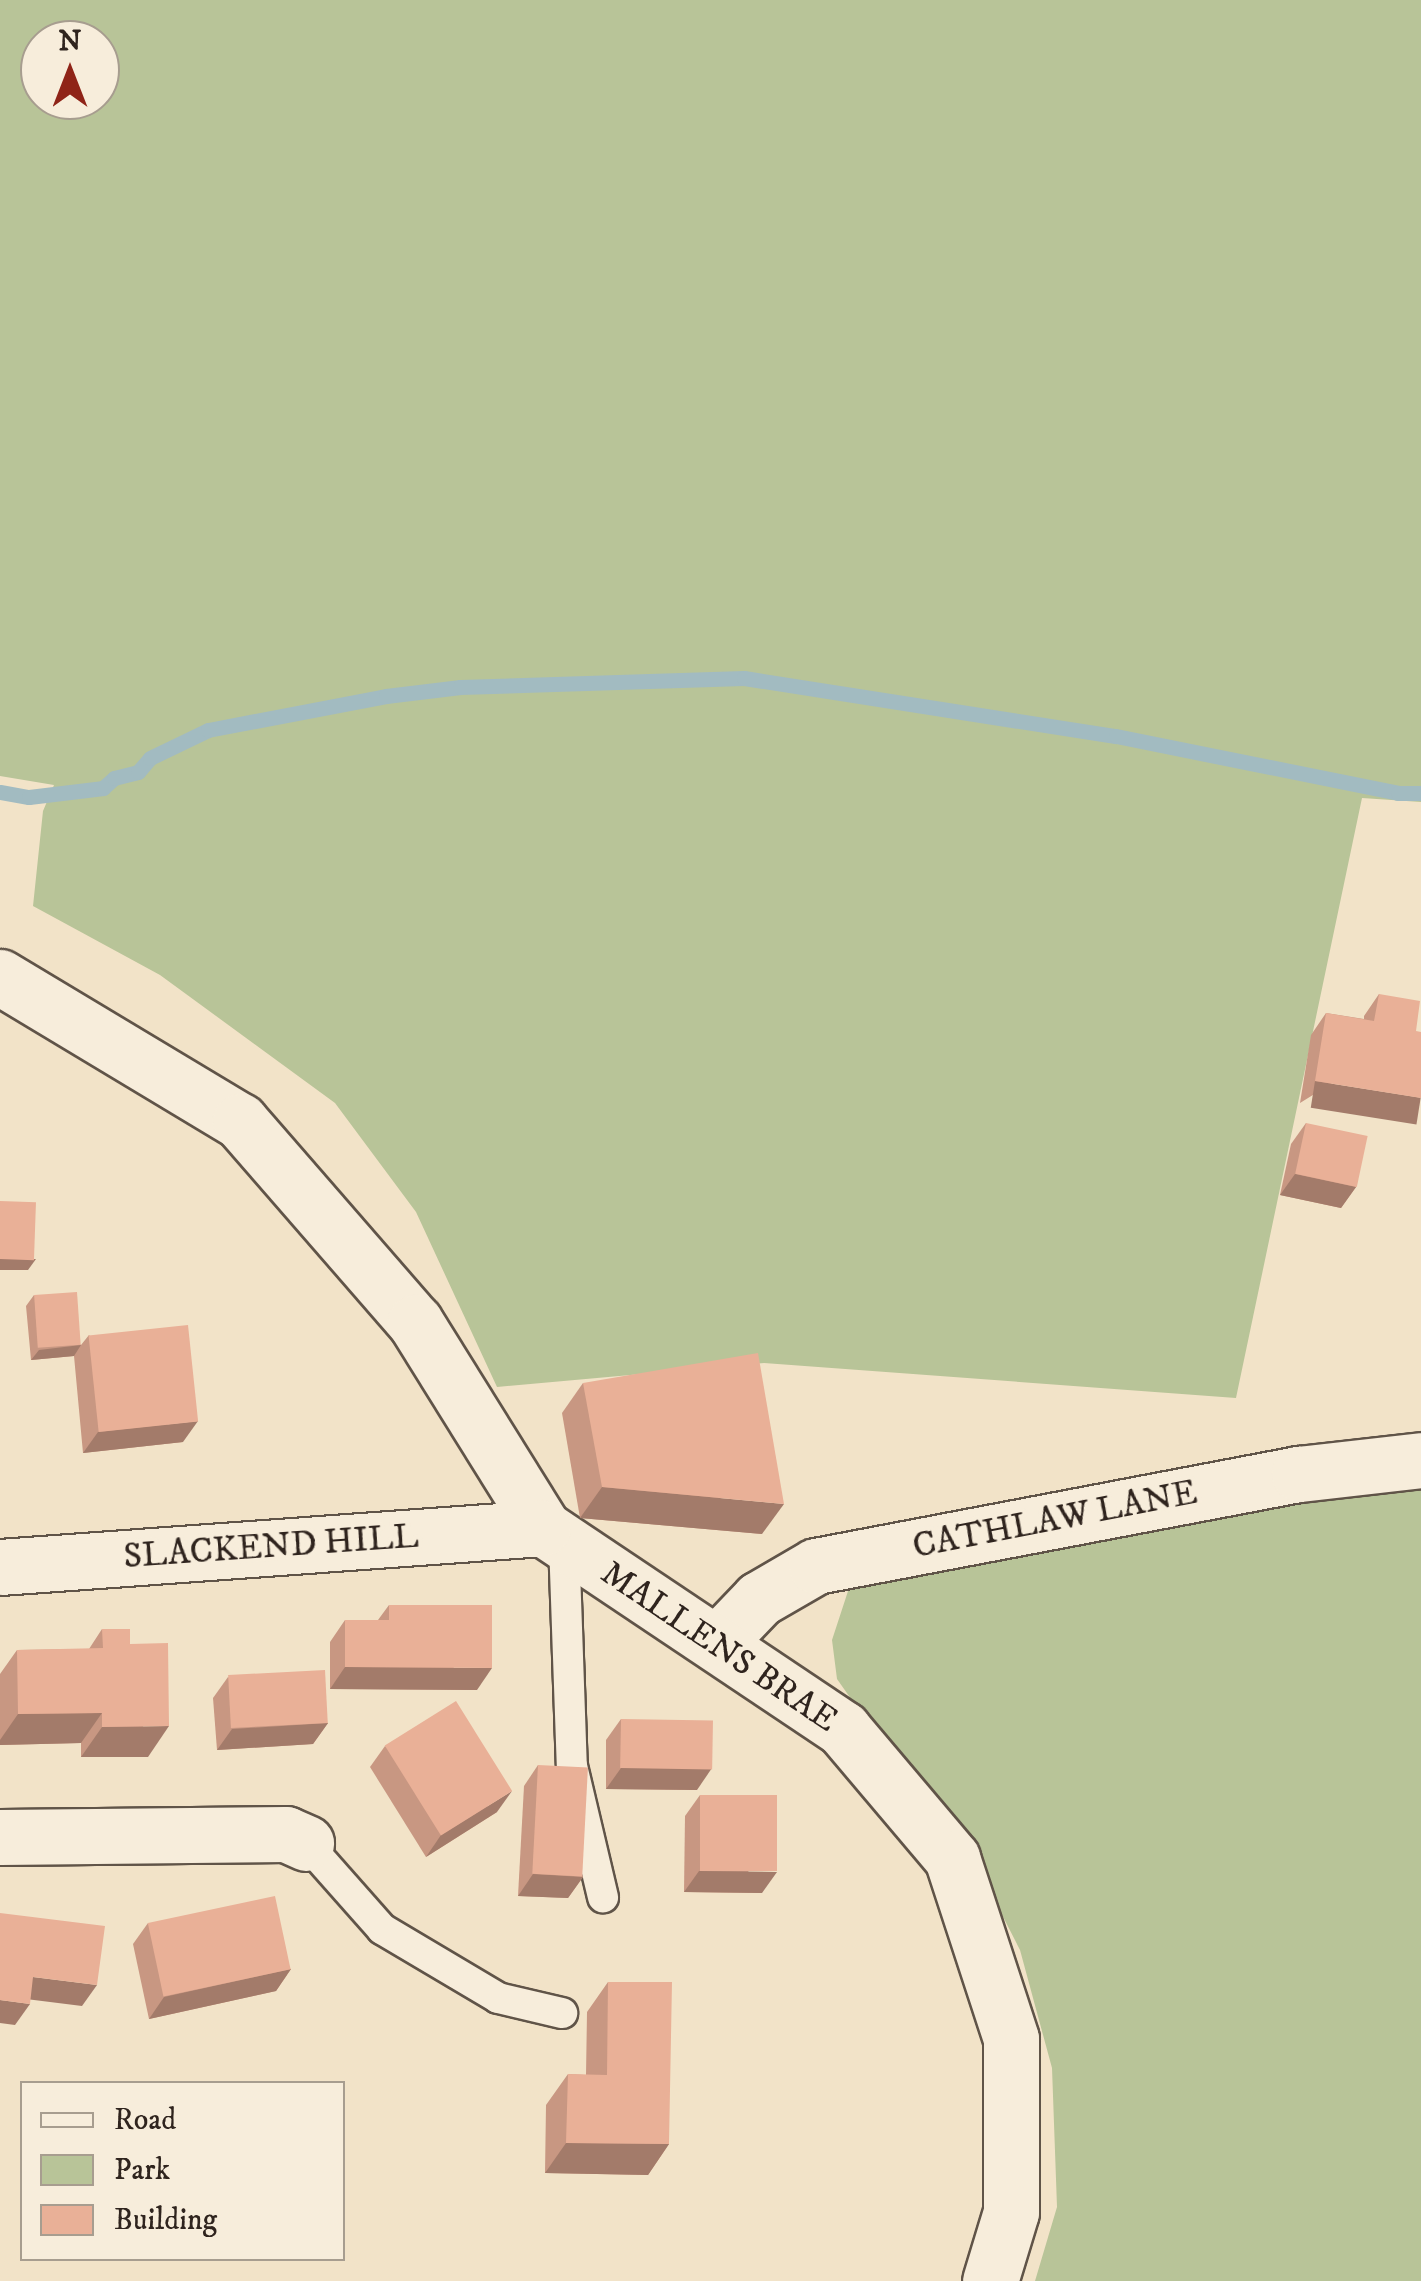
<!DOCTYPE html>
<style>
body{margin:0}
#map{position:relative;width:1421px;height:2281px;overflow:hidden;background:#f2e3c8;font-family:"IM FELL DW Pica",serif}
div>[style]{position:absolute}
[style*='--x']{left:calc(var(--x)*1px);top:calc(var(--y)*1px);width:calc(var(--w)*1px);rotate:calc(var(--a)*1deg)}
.green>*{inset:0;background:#b8c498}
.stream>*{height:15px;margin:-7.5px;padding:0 7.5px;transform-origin:7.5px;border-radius:7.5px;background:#a2bbc1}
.roads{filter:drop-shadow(2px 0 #605448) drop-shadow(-2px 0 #605448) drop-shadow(0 2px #605448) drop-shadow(0 -2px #605448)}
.service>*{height:30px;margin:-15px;padding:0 15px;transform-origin:15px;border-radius:15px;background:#f7eddb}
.minor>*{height:55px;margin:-27.5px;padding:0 27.5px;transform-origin:27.5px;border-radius:27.5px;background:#f7eddb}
.secondary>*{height:55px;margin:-27.5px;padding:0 27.5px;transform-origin:27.5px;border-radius:27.5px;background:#f7eddb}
.wall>*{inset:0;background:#c89782}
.shaded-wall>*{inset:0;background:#a37b6a;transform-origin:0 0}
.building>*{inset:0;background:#e9b097;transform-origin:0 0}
span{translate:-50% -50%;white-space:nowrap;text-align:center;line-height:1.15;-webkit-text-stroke:8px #f7eddb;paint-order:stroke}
.street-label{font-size:35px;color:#2f241e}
.legend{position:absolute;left:20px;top:2081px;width:325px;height:180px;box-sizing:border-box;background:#f7eddb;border:2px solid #a79d8f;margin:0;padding:12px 18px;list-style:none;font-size:30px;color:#2f241e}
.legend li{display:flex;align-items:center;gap:20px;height:50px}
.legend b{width:50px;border:2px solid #a79d8f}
.north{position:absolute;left:20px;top:20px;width:100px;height:100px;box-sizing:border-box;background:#f7eddb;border:2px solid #a79d8f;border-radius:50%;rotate:0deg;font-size:28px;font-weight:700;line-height:40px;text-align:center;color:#2f241e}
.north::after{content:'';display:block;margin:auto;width:35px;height:45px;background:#8f2418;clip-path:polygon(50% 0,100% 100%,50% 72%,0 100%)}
</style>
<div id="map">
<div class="green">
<i style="clip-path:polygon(evenodd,0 0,1421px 0,1421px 802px,1362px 798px,1236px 1398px,764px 1363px,497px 1387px,416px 1212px,335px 1103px,160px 975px,33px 906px,43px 811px,54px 785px,0 776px,0 0,40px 40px,100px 40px,100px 100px,40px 100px,40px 40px)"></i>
<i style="clip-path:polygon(1421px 1482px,1421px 2281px,1035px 2281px,1057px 2207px,1052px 2068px,1020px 1950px,952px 1817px,868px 1723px,837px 1679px,832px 1640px,850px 1585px,1217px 1509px)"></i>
</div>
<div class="stream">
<i style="--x:0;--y:792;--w:29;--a:10"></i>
<i style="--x:29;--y:797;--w:75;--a:-6.9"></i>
<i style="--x:103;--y:788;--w:15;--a:-42"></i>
<i style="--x:114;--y:778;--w:25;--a:-14"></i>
<i style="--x:138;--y:772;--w:18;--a:-49"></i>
<i style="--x:150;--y:758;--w:64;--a:-25.8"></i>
<i style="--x:208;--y:730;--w:181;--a:-10.8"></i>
<i style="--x:386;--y:696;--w:75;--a:-6.9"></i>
<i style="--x:460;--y:687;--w:284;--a:-1.8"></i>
<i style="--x:744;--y:678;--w:376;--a:8.9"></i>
<i style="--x:1116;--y:736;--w:288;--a:11.4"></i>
<i style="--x:1398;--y:793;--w:23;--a:0"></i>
</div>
<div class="roads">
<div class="service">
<i style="--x:564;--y:1542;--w:224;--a:88"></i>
<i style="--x:572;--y:1766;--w:135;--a:76.7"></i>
<i style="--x:306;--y:1843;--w:115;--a:48.5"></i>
<i style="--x:382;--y:1929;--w:135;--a:30.7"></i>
<i style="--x:498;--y:1998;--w:66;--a:13.2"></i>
</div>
<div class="minor">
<i style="--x:717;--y:1643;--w:61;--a:-46.3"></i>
<i style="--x:759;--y:1599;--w:66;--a:-30.1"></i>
<i style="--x:816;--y:1566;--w:492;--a:-10.8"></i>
<i style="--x:1299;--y:1474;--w:123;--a:-6.5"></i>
<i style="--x:0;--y:1837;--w:286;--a:-0.6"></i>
<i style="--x:286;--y:1834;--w:22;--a:24"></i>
</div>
<div class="secondary">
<i style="--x:0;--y:977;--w:280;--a:31"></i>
<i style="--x:240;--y:1121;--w:267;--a:49"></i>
<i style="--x:415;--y:1322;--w:243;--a:58.1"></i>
<i style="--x:543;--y:1528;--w:361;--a:33.8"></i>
<i style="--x:843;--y:1729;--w:169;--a:49.8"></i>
<i style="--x:952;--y:1858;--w:190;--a:71.9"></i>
<i style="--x:1011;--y:2039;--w:173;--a:90"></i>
<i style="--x:1011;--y:2212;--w:72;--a:106.9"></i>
<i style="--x:0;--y:1567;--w:544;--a:-4.11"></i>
</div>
</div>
<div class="wall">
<i style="clip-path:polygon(1379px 994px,1416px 1031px,1300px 1103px,1311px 1035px,1326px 1013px,1364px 1019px,1364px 1016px)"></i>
<i style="clip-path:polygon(1306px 1123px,1356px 1187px,1341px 1208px,1280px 1195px,1291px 1144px)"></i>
<i style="clip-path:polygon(34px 1295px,81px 1345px,89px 1335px,183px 1442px,83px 1453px,74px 1356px,31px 1360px,26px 1306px)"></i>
<i style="clip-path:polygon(583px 1383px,762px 1534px,580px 1518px,562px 1413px)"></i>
<i style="clip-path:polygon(389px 1605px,477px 1690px,330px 1689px,330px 1642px,345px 1620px,378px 1620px)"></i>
<i style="clip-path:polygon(102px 1629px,130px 1644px,148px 1757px,81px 1757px,81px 1743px,0 1745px,0 1674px,17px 1650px,89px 1649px)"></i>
<i style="clip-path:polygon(228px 1677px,328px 1723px,313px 1744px,217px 1750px,213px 1698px)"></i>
<i style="clip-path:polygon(621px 1719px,697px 1790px,606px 1789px,606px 1740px)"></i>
<i style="clip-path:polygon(385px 1746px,497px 1812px,426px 1857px,370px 1767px)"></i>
<i style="clip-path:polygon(538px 1765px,583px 1877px,568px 1898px,518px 1896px,524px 1786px)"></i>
<i style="clip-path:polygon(700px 1795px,762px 1893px,684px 1892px,685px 1816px)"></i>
<i style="clip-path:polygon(148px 1923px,291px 1969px,276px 1991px,149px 2019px,133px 1944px)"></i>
<i style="clip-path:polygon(608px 1982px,669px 2144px,648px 2175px,545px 2173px,546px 2105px,568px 2074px,586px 2075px,587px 2012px)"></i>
</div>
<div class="shaded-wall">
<i style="left:1315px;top:1081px;width:107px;height:27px;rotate:9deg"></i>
<i style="clip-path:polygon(1295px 1174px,1356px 1187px,1341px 1208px,1280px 1195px)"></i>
<i style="clip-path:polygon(0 1259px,36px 1259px,28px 1270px,0 1270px)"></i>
<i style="clip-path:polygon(81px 1345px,74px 1356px,31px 1360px,39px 1350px)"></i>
<i style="clip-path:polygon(198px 1421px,183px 1442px,83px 1453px,98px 1432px)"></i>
<i style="clip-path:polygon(602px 1487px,784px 1504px,762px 1534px,580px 1518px)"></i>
<i style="clip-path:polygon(345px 1667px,492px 1668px,477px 1690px,330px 1689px)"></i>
<i style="clip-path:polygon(102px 1713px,81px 1743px,0 1745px,0 1740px,18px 1714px)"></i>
<i style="clip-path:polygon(328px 1723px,313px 1744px,217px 1750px,232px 1729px)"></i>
<i style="clip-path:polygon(169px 1726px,148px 1757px,81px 1757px,102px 1727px)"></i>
<i style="clip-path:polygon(621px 1768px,712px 1768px,697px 1790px,606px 1789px)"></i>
<i style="clip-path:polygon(512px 1791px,497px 1812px,426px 1857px,441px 1835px)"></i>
<i style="clip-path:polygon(699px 1871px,777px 1872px,762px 1893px,684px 1892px)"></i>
<i style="clip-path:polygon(533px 1874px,583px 1877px,568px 1898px,518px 1896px)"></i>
<i style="clip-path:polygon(291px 1969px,276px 1991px,149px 2019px,164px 1997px)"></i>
<i style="clip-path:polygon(33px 1977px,97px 1985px,82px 2006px,18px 1998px)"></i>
<i style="clip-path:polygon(0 2000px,30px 2004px,15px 2025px,0 2023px)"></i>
<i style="clip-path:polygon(566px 2143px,669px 2144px,648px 2175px,545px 2173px)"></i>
</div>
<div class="building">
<i style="clip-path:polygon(1379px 994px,1420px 1001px,1416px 1031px,1421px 1032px,1421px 1098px,1315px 1081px,1326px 1013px,1374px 1021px)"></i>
<i style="left:1306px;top:1123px;width:63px;height:52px;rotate:12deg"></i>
<i style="left:0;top:1201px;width:36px;height:58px;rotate:2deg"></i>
<i style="left:77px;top:1292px;width:53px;height:43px;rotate:86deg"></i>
<i style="left:188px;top:1325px;width:97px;height:100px;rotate:84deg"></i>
<i style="clip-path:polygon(758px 1353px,784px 1504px,602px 1487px,583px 1383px)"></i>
<i style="clip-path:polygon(389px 1605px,492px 1605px,492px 1668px,345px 1667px,345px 1620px,389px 1620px)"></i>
<i style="clip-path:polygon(102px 1629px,130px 1629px,130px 1644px,168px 1643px,169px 1726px,102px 1727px,102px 1713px,18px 1714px,17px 1650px,103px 1648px)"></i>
<i style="left:325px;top:1670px;width:53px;height:97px;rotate:87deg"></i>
<i style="left:456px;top:1701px;width:106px;height:84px;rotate:58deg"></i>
<i style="left:621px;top:1719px;width:92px;height:49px;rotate:1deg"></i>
<i style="left:538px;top:1765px;width:50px;height:109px;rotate:3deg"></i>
<i style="left:700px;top:1795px;width:77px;height:76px"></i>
<i style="left:275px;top:1896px;width:75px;height:130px;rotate:78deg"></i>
<i style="clip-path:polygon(0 1913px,105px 1926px,97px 1985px,33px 1977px,30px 2004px,0 2000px)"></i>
<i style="clip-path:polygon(608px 1982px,672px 1982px,669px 2144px,566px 2143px,568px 2074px,607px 2075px)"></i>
</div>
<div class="street-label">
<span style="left:1055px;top:1520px;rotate:-11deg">CATHLAW LANE</span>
<span style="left:271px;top:1547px;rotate:-4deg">SLACKEND HILL</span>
<span style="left:719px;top:1647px;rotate:34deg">MALLENS BRAE</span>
</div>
<ul class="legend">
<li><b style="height:12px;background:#f7eddb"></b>Road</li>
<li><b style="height:28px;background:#b8c498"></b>Park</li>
<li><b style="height:28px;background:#e9b097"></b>Building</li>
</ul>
<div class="north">N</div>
</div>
